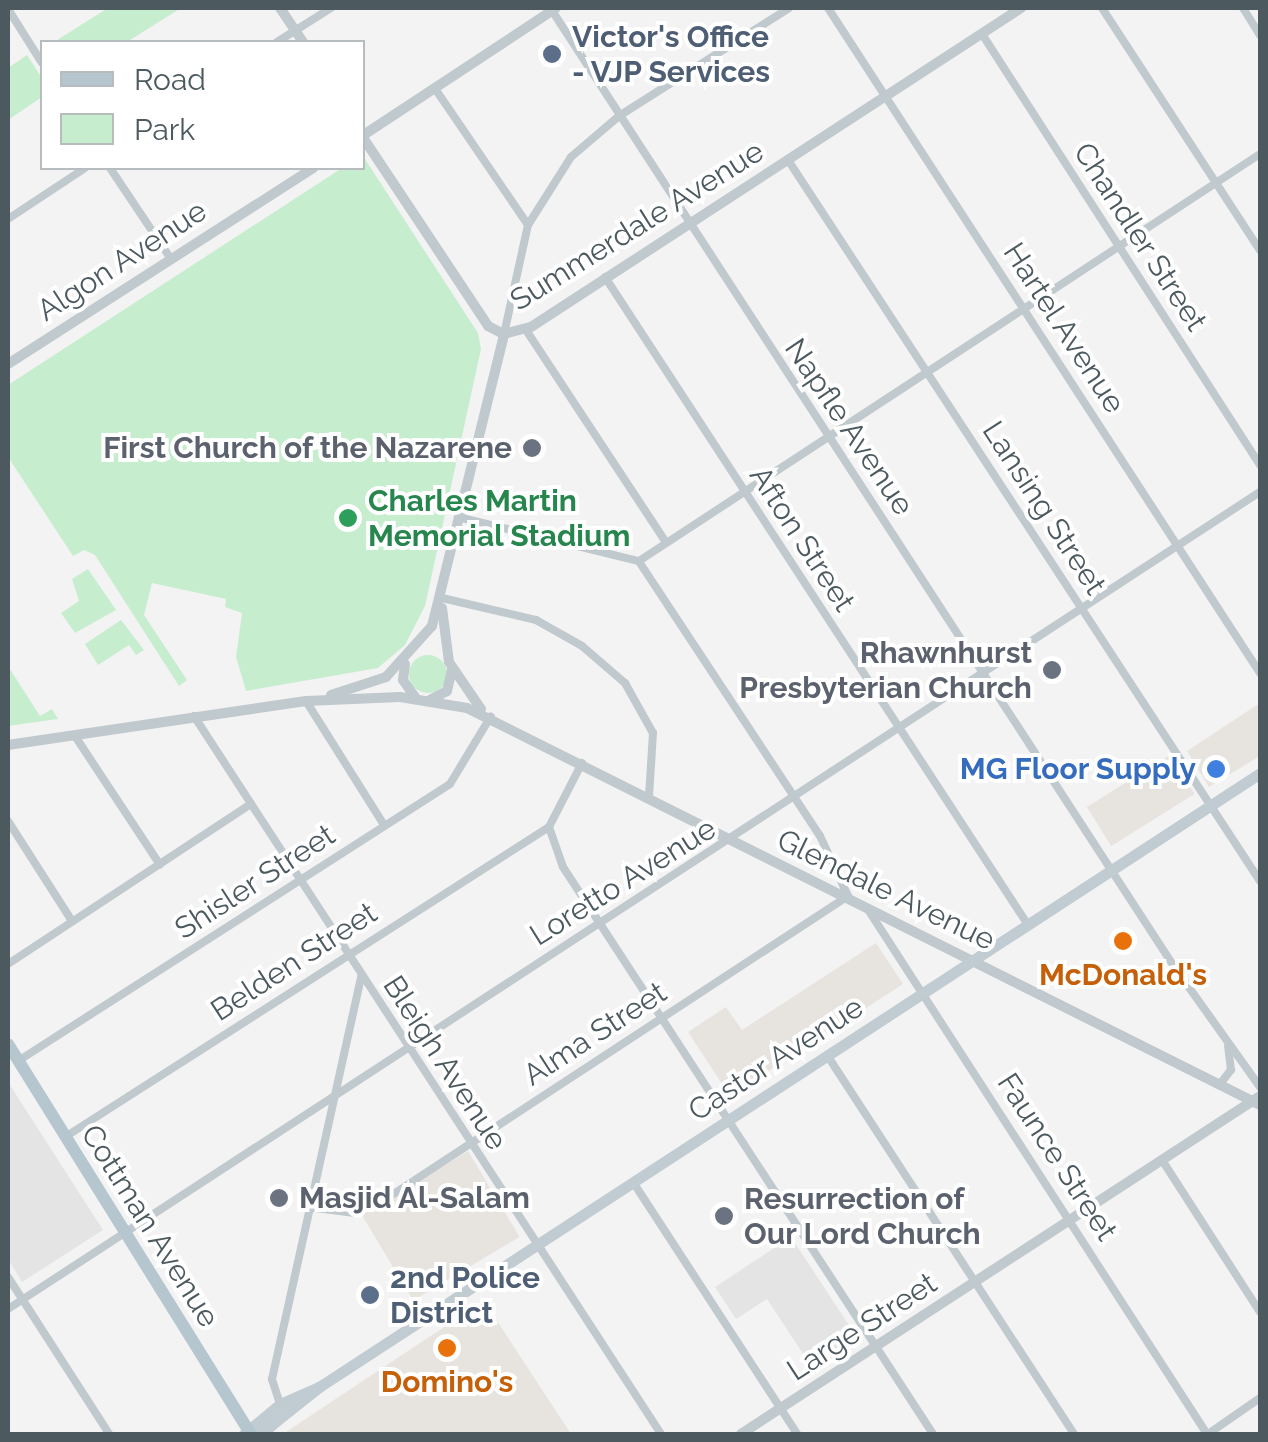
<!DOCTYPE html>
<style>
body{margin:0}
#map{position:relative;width:1268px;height:1442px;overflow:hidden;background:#f4f3f3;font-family:Raleway,sans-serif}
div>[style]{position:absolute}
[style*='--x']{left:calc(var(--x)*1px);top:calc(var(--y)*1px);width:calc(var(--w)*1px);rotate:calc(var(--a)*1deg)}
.commercial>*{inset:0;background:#e7e3df;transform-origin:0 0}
.education>*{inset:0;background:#e5e4e4}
.green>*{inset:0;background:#c7edcf}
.round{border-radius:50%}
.minor>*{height:8px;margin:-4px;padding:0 4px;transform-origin:4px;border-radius:4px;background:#c0c9cd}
.tertiary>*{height:10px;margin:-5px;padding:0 5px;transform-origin:5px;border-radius:5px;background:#c0c9cd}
.secondary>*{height:11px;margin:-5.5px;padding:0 5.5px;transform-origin:5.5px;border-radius:5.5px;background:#c0cbd2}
.primary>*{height:12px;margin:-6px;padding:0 6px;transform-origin:6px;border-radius:6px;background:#b5c6ce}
.dots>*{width:28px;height:28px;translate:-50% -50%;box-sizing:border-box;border:5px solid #fff;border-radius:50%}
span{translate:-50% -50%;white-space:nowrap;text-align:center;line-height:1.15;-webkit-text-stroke:8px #fff;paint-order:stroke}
.service-label{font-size:30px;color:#4e5e75;font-weight:700}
.left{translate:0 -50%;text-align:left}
.street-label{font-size:30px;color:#4c595f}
.worship-label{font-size:30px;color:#5b616d;font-weight:700}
.right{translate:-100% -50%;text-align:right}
.leisure-label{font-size:30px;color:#27864d;font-weight:700}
.shop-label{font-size:30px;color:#366cbe;font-weight:700}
.food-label{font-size:30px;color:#c56008;font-weight:700}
.frame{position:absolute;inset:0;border:10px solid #4c595f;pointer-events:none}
.legend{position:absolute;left:40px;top:40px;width:325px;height:130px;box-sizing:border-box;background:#fff;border:2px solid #b7bdbf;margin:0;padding:12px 18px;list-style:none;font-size:30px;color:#4c595f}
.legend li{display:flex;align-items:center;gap:20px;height:50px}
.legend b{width:50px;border:2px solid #b7bdbf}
</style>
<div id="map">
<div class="commercial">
<i style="clip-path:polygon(1260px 703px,1260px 756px,1209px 787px,1187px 751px)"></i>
<i style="left:1170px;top:755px;width:46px;height:98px;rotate:58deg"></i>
<i style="clip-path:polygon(876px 943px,903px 984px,730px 1096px,688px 1032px,726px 1007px,742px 1030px)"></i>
<i style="left:468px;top:1151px;width:100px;height:124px;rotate:59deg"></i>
<i style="clip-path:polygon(484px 1301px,571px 1434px,283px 1434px,423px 1341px)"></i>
</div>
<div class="education">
<i style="clip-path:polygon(8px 1082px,103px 1230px,22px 1282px,8px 1259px)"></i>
<i style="clip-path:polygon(791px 1237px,860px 1342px,815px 1372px,767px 1299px,736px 1319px,715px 1287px)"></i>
</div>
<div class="green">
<i style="clip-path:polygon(108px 8px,181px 8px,127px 42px,54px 42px)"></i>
<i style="clip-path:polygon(27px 55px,42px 78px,42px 97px,8px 120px,8px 68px)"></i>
<i style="clip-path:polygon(363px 156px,478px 333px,481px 349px,425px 606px,405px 645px,378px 668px,246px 691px,236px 657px,242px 613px,225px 607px,226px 599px,152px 583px,144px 615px,187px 680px,179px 686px,95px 555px,84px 550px,73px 556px,8px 457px,8px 385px,342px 168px,362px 168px)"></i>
<i style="clip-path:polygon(88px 569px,116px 610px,75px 633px,61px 613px,79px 601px,72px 579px)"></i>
<i style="clip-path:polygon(121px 620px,144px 650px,136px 655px,129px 645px,98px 665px,85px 644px)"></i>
<i class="round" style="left:409px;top:655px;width:38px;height:38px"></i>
<i style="clip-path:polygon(8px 666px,40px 716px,52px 709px,58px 719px,8px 726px)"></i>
</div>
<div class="minor">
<i style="--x:828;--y:8;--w:793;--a:56.99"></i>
<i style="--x:1102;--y:8;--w:289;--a:56.9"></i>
<i style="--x:1243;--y:8;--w:32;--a:58"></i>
<i style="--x:8;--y:9;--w:64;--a:57.8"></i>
<i style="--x:551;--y:9;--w:1141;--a:56.95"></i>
<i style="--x:1173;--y:965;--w:150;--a:54.5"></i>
<i style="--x:982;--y:34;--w:513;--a:57.18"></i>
<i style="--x:277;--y:42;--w:64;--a:-32.2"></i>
<i style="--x:436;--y:90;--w:163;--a:55.7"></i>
<i style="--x:788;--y:160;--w:862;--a:56.79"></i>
<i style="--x:110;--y:168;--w:110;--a:56.2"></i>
<i style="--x:8;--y:219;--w:92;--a:-33.5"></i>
<i style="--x:605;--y:277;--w:774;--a:56.86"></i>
<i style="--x:526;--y:330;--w:253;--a:56.6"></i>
<i style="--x:504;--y:334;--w:112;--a:-77.6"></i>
<i style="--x:528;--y:225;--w:80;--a:-57.7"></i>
<i style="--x:571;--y:157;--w:63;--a:-40.5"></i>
<i style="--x:619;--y:116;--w:201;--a:-32.4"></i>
<i style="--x:462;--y:518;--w:182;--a:13.7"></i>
<i style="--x:639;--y:561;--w:742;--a:-33.24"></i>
<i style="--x:442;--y:598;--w:97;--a:13.2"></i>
<i style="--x:536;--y:620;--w:53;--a:29.5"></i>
<i style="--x:582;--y:646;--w:57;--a:40.7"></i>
<i style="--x:625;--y:683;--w:57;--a:60.8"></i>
<i style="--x:653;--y:733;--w:63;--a:93.6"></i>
<i style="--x:306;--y:701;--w:146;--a:57.8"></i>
<i style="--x:194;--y:716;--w:857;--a:56.96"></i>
<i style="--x:75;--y:736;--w:154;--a:56.6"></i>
<i style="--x:582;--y:763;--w:72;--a:117.3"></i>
<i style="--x:549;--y:827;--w:42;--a:70.7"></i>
<i style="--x:563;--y:867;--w:677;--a:56.87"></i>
<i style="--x:8;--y:821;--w:119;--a:57.4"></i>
<i style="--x:869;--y:911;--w:623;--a:57.13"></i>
<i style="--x:8;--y:964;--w:291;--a:-33.4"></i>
<i style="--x:827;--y:1055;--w:452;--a:56.9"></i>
<i style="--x:18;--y:1061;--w:513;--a:-32.67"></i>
<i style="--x:450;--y:784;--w:79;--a:-58.9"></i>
<i style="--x:1220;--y:1084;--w:18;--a:-52"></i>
<i style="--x:1231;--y:1070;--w:24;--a:-97"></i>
<i style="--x:65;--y:1137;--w:575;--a:-32.64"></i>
<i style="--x:1162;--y:1160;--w:181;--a:57.2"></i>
<i style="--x:633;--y:1182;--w:301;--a:56.9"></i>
<i style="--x:308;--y:1207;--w:47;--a:7.3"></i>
<i style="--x:355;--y:1213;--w:45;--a:-26.6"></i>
<i style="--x:395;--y:1193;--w:542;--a:-33.25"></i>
<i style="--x:848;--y:896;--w:66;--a:-115"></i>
<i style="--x:820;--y:836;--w:329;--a:-123.4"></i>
<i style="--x:8;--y:1277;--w:187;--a:57.2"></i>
<i style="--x:8;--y:1309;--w:1495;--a:-33.13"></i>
<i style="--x:280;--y:1404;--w:26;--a:-108"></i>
<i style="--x:272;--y:1379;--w:413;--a:-77.5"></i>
<i style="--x:1208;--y:1434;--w:63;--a:-34.7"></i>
</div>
<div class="tertiary">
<i style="--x:280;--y:8;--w:41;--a:55.9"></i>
<i style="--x:362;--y:136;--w:228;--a:56.4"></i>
<i style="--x:488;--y:326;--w:18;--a:27"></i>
<i style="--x:362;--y:136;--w:232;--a:-33.4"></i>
<i style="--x:504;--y:334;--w:28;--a:-15"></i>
<i style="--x:531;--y:327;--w:585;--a:-33.06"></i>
<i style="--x:8;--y:364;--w:363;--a:-32.7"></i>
<i style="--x:442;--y:608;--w:54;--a:82.6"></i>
<i style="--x:449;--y:662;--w:57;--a:55.8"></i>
<i style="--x:405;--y:664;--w:16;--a:97"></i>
<i style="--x:403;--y:680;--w:21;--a:55"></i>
<i style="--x:331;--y:695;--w:58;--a:-18.1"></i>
<i style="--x:386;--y:677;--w:69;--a:-48"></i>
<i style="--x:432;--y:626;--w:301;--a:-76.1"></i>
<i style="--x:430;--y:700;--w:19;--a:-28"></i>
<i style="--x:447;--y:691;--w:23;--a:-77"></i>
<i style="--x:8;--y:745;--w:301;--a:-8.4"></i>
<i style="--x:306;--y:701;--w:94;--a:-2.4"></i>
<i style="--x:400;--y:697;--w:68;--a:9.3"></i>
<i style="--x:467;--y:708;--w:887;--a:26.59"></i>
<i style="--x:741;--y:1434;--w:619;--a:-33.07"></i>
</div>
<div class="secondary">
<i style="--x:249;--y:1431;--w:22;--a:-13"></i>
<i style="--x:270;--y:1426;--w:63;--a:-38.5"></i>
<i style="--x:244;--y:1434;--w:47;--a:-39.8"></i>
<i style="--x:280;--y:1404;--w:43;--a:-23.6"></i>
<i style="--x:319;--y:1387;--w:1124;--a:-33.12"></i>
</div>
<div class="primary">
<i style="--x:8;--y:1044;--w:460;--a:58.1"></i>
</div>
<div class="dots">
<i style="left:552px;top:54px;background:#5c6f8a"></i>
<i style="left:532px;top:448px;background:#6b7280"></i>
<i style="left:348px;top:518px;background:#2e9e5b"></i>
<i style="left:1052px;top:670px;background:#6b7280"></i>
<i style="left:1216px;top:769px;background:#3f7fe0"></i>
<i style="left:1123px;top:941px;background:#e8710a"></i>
<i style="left:279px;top:1198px;background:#6b7280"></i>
<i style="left:724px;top:1216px;background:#6b7280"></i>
<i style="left:370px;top:1295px;background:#5c6f8a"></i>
<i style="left:447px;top:1348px;background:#e8710a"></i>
</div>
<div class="service-label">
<span class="left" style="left:572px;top:54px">Victor's Office<br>- VJP Services</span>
<span class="left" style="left:390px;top:1295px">2nd Police<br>District</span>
</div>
<div class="street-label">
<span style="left:637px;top:226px;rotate:-32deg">Summerdale Avenue</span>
<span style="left:1140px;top:237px;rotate:57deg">Chandler Street</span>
<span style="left:122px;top:261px;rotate:-33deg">Algon Avenue</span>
<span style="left:1064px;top:328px;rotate:57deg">Hartel Avenue</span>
<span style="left:849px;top:427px;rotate:56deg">Napfle Avenue</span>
<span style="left:1044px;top:508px;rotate:57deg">Lansing Street</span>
<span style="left:802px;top:539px;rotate:57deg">Afton Street</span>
<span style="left:255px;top:882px;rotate:-33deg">Shisler Street</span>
<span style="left:623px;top:882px;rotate:-32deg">Loretto Avenue</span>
<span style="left:886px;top:890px;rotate:26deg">Glendale Avenue</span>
<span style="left:294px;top:962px;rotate:-33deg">Belden Street</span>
<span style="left:595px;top:1034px;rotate:-33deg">Alma Street</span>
<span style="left:776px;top:1059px;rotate:-33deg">Castor Avenue</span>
<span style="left:445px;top:1063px;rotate:57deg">Bleigh Avenue</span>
<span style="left:1057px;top:1157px;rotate:57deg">Faunce Street</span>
<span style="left:150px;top:1226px;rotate:58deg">Cottman Avenue</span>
<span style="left:862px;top:1327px;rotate:-33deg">Large Street</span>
</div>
<div class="worship-label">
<span class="right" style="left:512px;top:448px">First Church of the Nazarene</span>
<span class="right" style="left:1032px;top:670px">Rhawnhurst<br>Presbyterian Church</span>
<span class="left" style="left:299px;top:1198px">Masjid Al-Salam</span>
<span class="left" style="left:744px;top:1216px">Resurrection of<br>Our Lord Church</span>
</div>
<div class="leisure-label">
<span class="left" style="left:368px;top:518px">Charles Martin<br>Memorial Stadium</span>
</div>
<div class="shop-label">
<span class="right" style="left:1196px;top:769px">MG Floor Supply</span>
</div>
<div class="food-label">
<span style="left:1123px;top:975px">McDonald's</span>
<span style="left:447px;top:1382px">Domino's</span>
</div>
<div class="frame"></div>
<ul class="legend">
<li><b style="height:12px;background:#b5c6ce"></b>Road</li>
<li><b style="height:28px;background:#c7edcf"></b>Park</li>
</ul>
</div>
